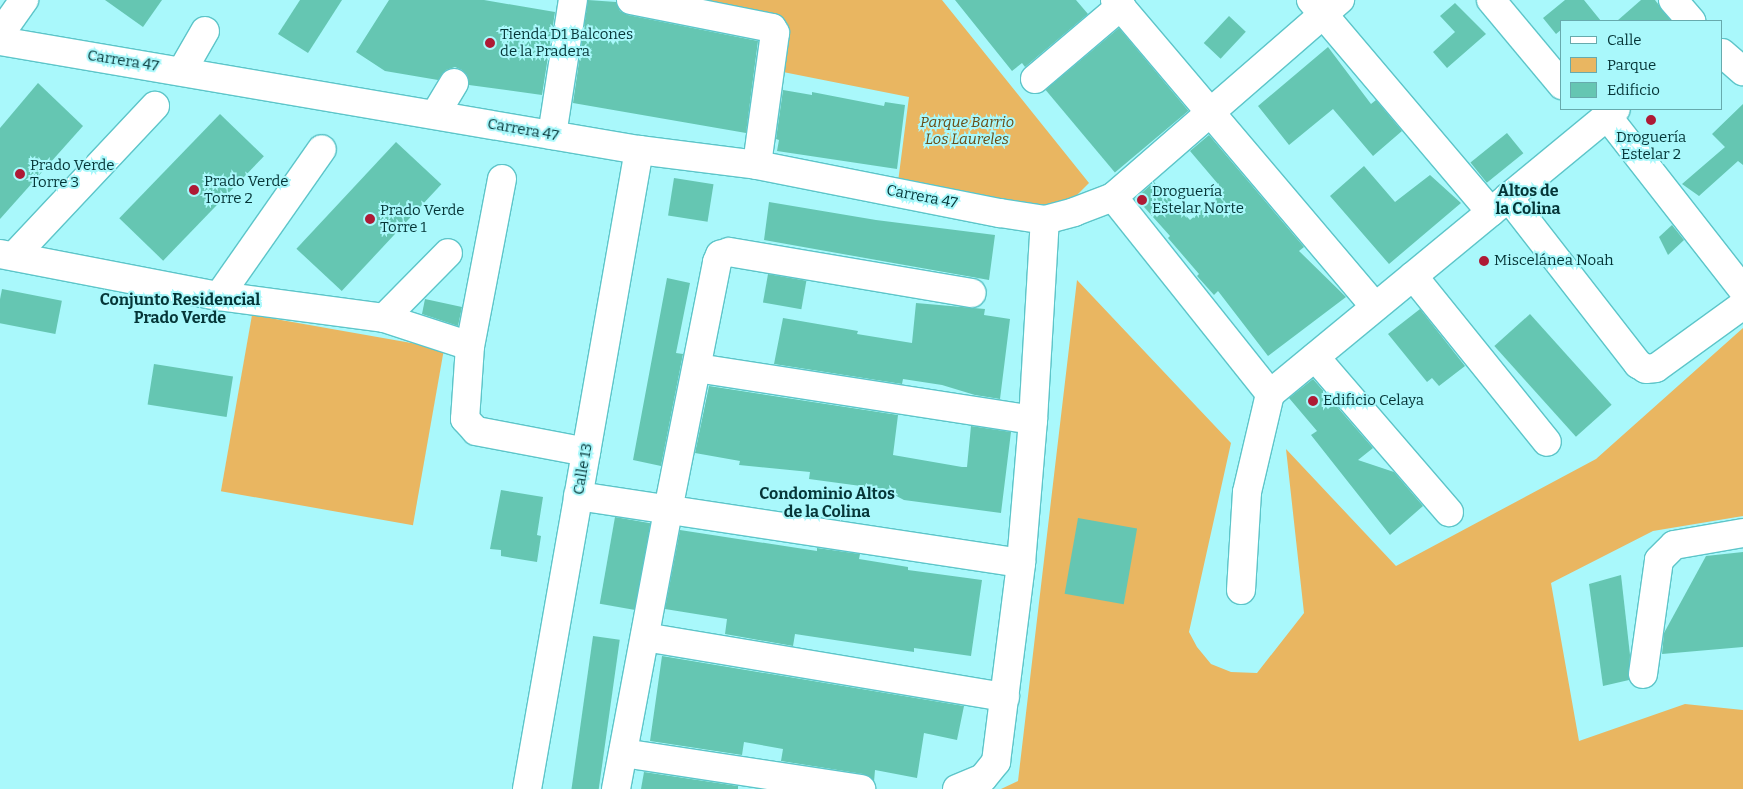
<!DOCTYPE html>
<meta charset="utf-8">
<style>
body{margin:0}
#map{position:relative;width:1743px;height:789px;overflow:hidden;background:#a9f8fb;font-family:Bitter,serif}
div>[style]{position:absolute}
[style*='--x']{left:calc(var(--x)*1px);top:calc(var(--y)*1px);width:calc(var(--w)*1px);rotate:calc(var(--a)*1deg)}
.green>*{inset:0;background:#e9b661;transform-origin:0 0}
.building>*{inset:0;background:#65c6b2;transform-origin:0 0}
.roads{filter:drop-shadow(1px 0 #5dc5c9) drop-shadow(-1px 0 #5dc5c9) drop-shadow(0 1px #5dc5c9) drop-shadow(0 -1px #5dc5c9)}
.minor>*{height:28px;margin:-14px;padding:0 14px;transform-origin:14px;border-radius:14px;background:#fff}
.dots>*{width:14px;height:14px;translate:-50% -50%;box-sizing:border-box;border:2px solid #a9f8fb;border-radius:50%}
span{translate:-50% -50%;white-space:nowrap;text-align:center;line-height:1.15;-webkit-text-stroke:4px #a9f8fb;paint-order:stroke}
.poi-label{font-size:15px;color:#053537}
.left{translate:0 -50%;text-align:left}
.street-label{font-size:15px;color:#053537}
.park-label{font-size:15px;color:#694c15;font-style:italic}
.neighbourhood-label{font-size:16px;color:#053537;font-weight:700}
.legend{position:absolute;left:1560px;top:20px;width:162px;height:90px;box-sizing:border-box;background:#a9f8fb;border:1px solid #67aaad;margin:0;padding:6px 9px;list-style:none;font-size:15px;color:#053537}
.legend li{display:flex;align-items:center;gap:10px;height:25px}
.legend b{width:25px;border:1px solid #67aaad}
</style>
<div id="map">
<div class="green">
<i style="clip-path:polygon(658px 0,942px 0,1089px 183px,1068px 204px,1044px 205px,898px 182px,909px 97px,778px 71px,781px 26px)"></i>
<i style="clip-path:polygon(1077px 280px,1231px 443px,1189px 632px,1197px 647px,1211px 664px,1231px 672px,1257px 673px,1304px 613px,1286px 449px,1396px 566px,1596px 459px,1743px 328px,1743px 516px,1653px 531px,1551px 583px,1579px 741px,1685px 704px,1743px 710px,1743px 789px,1001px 789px,1018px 781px)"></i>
<i style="left:252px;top:315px;width:195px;height:179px;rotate:10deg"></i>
</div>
<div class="building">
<i style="clip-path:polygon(105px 0,162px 0,143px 27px)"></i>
<i style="clip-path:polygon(300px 0,342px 0,308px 53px,278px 34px)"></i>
<i style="clip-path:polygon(389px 0,484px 0,555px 12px,542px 95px,469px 85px,467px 75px,462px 70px,455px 67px,446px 70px,438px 80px,385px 71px,356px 52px)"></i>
<i style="clip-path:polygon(588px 0,616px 2px,620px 11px,628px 15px,758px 41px,746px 133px,573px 103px)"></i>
<i style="clip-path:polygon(955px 0,1076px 0,1088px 14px,1025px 67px,1022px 63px,1012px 71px)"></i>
<i style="clip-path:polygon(1565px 0,1584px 0,1601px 21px,1562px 21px,1562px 29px,1556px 34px,1543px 18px)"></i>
<i style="clip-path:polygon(1641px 0,1655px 0,1671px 21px,1617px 21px)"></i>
<i style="clip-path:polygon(1455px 3px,1486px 34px,1447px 68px,1433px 52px,1455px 32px,1440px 16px)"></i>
<i style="left:1229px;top:16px;width:23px;height:37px;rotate:43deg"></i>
<i style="left:1119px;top:28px;width:108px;height:96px;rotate:50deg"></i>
<i style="clip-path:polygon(1328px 47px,1371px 104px,1376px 100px,1402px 131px,1373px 156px,1333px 109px,1289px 145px,1258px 106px)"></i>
<i style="clip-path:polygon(38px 83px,83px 126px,0 219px,0 128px)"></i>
<i style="clip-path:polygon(783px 90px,812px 95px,812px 92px,884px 106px,885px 102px,905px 105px,897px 169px,777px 151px,779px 140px,776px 139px)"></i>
<i style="clip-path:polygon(1743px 104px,1743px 165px,1738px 161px,1699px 196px,1682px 184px,1725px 147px,1712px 134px)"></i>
<i style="left:220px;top:114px;width:61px;height:145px;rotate:44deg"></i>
<i style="left:1507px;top:133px;width:26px;height:47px;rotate:51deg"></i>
<i style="clip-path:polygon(1209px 135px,1304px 247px,1299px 251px,1346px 297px,1268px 356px,1218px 291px,1214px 295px,1197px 276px,1199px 274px,1168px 238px,1170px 236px,1136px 198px,1154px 182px,1190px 220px,1224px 191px,1190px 151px)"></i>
<i style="left:396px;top:142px;width:62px;height:146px;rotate:43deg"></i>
<i style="clip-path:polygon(1364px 166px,1395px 202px,1430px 175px,1461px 203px,1389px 264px,1330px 196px)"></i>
<i style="left:674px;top:178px;width:40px;height:38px;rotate:9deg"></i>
<i style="clip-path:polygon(769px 202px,876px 220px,995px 235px,989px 280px,764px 240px)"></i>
<i style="clip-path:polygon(1672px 225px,1684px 240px,1668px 255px,1659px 237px)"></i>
<i style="left:768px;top:274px;width:39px;height:29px;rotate:10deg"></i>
<i style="clip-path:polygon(667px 278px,690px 283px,676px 353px,683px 354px,661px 466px,633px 460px)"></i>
<i style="left:2px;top:289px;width:61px;height:34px;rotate:11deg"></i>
<i style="clip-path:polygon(425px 299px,462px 307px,458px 326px,422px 314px)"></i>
<i style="clip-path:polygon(916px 303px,985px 309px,984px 315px,1010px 319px,1000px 399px,975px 395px,942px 385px,903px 379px,902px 384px,774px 364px,783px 318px,858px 331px,857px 334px,912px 343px)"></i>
<i style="clip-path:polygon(1420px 309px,1465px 366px,1439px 386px,1432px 378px,1427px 382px,1388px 334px)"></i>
<i style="left:1530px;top:314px;width:122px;height:48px;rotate:48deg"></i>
<i style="left:154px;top:364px;width:80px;height:41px;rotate:9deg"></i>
<i style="clip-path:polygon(1313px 379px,1373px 448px,1358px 460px,1394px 472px,1423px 506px,1390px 535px,1311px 435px,1317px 431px,1289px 398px)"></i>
<i style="clip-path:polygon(709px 386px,898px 415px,893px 455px,962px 467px,967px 467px,971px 426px,1011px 432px,1001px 513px,904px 500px,883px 489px,809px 479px,810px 472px,739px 465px,740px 461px,695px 453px)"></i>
<i style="clip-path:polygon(501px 490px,543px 497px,537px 535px,541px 536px,537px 562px,501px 556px,501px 550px,490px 549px)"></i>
<i style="left:615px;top:517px;width:36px;height:88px;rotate:10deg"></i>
<i style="left:1078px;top:518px;width:60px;height:77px;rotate:10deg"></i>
<i style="clip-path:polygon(680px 530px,817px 551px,817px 548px,860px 554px,859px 559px,908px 567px,908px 570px,982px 580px,971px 656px,914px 648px,914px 652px,795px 634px,793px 646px,725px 634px,727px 619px,665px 609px)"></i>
<i style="clip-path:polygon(1743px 552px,1743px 647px,1662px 654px,1664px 633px,1706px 556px)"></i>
<i style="clip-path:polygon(1621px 575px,1630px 655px,1629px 680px,1603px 686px,1589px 584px)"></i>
<i style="left:593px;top:636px;width:27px;height:155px;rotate:8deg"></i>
<i style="clip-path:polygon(662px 656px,964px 706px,957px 740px,924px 733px,917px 778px,875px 770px,874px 782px,863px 774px,781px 761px,783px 749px,744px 742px,742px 755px,650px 741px)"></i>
<i style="clip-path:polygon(644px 772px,738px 786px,738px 789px,641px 789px)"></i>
</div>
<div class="roads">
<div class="minor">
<i style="--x:631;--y:0;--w:144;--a:11.2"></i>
<i style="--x:772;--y:28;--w:6;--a:59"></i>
<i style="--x:775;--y:33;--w:133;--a:97.8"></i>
<i style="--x:1115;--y:0;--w:402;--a:49.7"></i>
<i style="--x:1311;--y:0;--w:278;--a:49.7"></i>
<i style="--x:1491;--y:0;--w:111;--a:50.1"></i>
<i style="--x:1673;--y:0;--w:28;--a:49"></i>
<i style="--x:0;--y:34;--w:42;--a:-54.8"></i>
<i style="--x:0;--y:41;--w:648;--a:9.68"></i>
<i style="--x:639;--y:150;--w:119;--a:7.2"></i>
<i style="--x:757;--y:165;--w:248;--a:11.2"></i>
<i style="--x:1000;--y:213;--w:46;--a:8.8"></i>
<i style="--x:1045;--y:220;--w:30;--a:-15"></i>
<i style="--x:1074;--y:212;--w:42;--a:-21"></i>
<i style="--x:1113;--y:197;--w:301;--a:-41"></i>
<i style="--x:1722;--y:53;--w:28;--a:41"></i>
<i style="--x:182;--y:71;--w:46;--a:-60.1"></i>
<i style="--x:1035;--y:79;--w:113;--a:-40.3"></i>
<i style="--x:436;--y:113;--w:35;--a:-59"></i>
<i style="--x:1607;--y:116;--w:221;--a:52"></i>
<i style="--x:552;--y:135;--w:137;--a:-81.2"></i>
<i style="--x:502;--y:179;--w:170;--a:100.8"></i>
<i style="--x:470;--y:346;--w:73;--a:93.9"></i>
<i style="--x:465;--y:419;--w:16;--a:47"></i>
<i style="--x:476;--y:431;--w:112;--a:10.8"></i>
<i style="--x:1113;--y:197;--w:252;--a:51.4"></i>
<i style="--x:1508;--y:197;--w:212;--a:52.1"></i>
<i style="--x:1638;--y:364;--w:9;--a:32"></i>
<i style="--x:1646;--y:369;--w:10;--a:-6"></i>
<i style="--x:1656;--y:368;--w:107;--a:-35.9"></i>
<i style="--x:0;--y:254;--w:223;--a:10.9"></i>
<i style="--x:219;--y:296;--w:166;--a:7.6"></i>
<i style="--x:384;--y:318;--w:90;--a:18"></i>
<i style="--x:14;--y:256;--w:206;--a:-46.8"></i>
<i style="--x:1413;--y:276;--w:213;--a:51.1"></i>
<i style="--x:219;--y:296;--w:179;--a:-55"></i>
<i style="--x:384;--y:318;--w:91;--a:-45.4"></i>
<i style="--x:1315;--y:357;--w:205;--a:49.2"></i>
<i style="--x:697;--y:368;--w:340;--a:8.8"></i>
<i style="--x:578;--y:496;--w:448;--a:8.6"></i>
<i style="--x:1241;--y:590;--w:98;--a:-86.5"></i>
<i style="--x:1247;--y:492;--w:101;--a:-76.8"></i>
<i style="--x:1270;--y:394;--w:448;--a:-39.5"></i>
<i style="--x:645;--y:637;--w:365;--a:9.5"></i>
<i style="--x:1643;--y:674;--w:115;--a:-82"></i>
<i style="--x:1659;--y:560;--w:21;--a:-45"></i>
<i style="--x:1674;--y:545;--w:70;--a:-9.9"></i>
<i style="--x:623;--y:753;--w:241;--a:8.6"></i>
<i style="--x:527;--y:789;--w:649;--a:-80.06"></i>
<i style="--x:616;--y:789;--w:284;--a:-79.4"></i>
<i style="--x:668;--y:510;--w:253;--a:-78.8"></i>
<i style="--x:717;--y:262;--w:8;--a:-67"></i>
<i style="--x:720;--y:255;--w:9;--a:-18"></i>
<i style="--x:729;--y:252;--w:246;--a:9.6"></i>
<i style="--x:957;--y:789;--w:28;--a:-23"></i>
<i style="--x:983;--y:778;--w:21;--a:-51"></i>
<i style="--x:996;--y:762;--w:201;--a:-82.8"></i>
<i style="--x:1021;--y:563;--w:144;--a:-85.2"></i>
<i style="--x:1033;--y:420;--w:200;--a:-86.6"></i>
</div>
</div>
<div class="dots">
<i style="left:490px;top:43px;background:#ae1a35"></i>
<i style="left:1651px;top:120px;background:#ae1a35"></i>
<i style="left:20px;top:174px;background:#ae1a35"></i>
<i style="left:194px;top:190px;background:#ae1a35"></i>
<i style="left:1142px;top:200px;background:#ae1a35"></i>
<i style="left:370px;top:219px;background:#ae1a35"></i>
<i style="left:1484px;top:261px;background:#ae1a35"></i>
<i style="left:1313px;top:401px;background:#ae1a35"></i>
</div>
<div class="poi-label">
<span class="left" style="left:500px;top:43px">Tienda D1 Balcones<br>de la Pradera</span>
<span style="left:1651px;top:146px">Droguería<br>Estelar 2</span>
<span class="left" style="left:30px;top:174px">Prado Verde<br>Torre 3</span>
<span class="left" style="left:204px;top:190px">Prado Verde<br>Torre 2</span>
<span class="left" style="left:1152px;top:200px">Droguería<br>Estelar Norte</span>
<span class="left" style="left:380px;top:219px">Prado Verde<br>Torre 1</span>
<span class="left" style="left:1494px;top:261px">Miscelánea Noah</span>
<span class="left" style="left:1323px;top:401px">Edificio Celaya</span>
</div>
<div class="street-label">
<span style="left:123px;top:61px;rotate:9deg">Carrera 47</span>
<span style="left:523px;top:130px;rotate:10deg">Carrera 47</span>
<span style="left:922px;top:197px;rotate:11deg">Carrera 47</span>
<span style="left:583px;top:469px;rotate:-80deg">Calle 13</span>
</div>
<div class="park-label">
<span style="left:967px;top:131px">Parque Barrio<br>Los Laureles</span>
</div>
<div class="neighbourhood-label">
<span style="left:1528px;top:200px">Altos de<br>la Colina</span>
<span style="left:180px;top:309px">Conjunto Residencial<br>Prado Verde</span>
<span style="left:827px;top:503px">Condominio Altos<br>de la Colina</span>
</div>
<ul class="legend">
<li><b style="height:6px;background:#fff"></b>Calle</li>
<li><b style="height:14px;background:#e9b661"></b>Parque</li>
<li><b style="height:14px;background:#65c6b2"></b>Edificio</li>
</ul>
</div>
